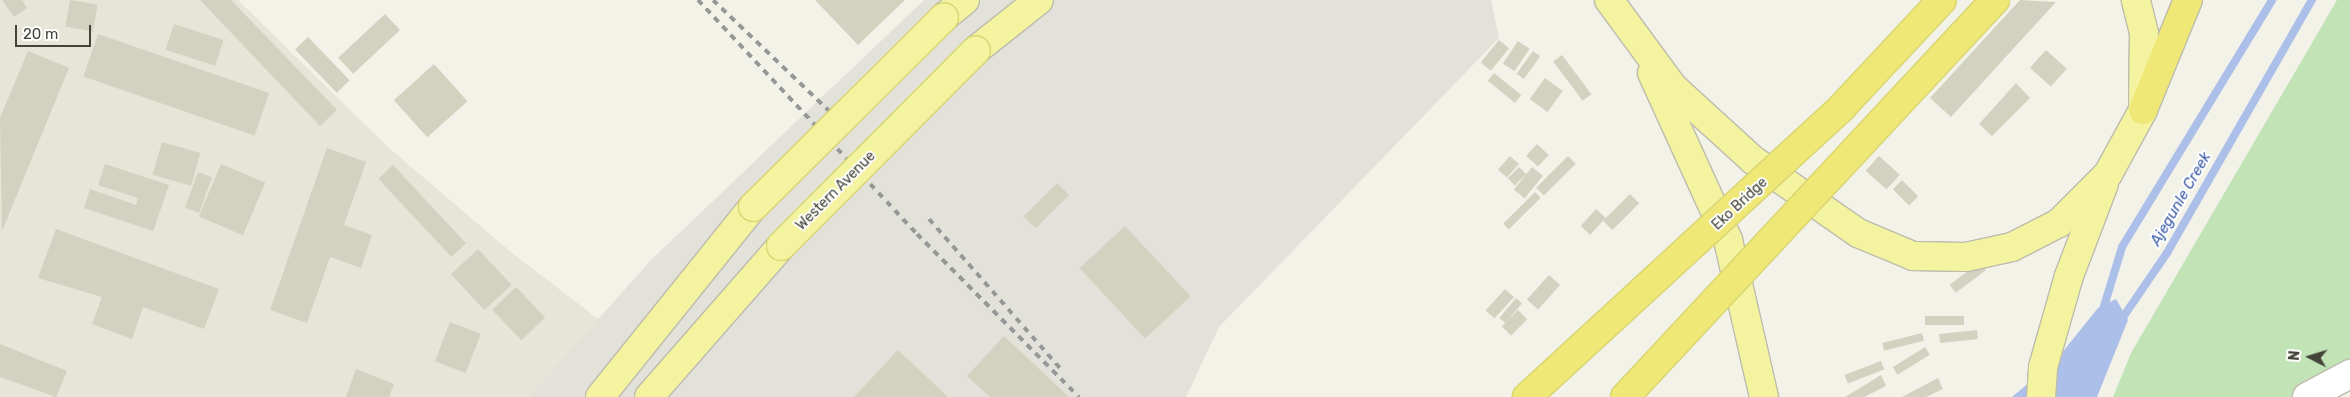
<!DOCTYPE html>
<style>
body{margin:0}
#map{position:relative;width:2350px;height:397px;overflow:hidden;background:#f3f2e9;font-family:Rubik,sans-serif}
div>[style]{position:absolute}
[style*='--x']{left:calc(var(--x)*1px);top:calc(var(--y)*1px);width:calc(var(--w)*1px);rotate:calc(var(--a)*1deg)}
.residential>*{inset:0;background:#e6e5d7}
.industrial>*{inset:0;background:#e2e1da}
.green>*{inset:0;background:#c2e3b6}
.water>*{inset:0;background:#abbfe9}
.stream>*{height:8px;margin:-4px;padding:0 4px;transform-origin:4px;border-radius:4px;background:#abbfe9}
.building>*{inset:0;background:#d3d1bf;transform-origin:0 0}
.roads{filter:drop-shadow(1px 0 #bdbcac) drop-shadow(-1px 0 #bdbcac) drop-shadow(0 1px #bdbcac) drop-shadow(0 -1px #bdbcac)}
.minor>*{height:28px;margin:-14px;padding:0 14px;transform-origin:14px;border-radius:14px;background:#fff}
.primary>*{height:28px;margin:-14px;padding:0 14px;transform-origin:14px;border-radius:14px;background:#f4f3a0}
.motorway>*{height:28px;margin:-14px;padding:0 14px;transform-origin:14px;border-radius:14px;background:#efe877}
.rail>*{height:4px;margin-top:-2px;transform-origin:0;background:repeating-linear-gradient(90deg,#979797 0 6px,transparent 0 12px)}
.bridges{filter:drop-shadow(1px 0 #d8d572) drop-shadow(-1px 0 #d8d572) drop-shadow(0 1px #d8d572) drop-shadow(0 -1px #d8d572)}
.primary-bridge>*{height:28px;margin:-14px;padding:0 14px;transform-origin:14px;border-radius:14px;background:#f4f3a0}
.motorway-bridge>*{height:28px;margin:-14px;padding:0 14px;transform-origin:14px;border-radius:14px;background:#efe877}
span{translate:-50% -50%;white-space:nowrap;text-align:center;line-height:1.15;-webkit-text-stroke:4px #fff;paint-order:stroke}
.street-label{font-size:14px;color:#454438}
.water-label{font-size:15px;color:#3c5ca7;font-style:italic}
.north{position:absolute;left:2285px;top:332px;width:50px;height:50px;-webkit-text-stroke:4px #fff;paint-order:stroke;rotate:275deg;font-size:14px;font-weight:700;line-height:20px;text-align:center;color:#454438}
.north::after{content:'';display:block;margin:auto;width:18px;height:22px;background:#454438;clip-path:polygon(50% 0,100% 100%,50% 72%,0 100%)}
.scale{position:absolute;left:15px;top:25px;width:76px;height:22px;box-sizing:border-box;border:2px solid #454438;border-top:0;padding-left:6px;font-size:15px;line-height:18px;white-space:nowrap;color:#454438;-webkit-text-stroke:4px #fff;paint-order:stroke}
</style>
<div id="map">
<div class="residential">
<i style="clip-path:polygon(0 0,238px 0,390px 149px,516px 256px,623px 338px,566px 397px,0 397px)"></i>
</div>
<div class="industrial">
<i style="clip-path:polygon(924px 0,1491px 0,1499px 38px,1219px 327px,1186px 397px,529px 397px,649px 262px)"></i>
</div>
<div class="green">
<i style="clip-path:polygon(2337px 0,2350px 0,2350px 368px,2296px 397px,2113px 397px,2131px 353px)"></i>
</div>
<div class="water">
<i style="clip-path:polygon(2116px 299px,2128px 320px,2097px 397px,2012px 397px,2056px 360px,2098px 308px)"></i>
</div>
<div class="stream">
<i style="--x:2102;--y:313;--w:69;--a:-73.1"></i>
<i style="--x:2122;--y:247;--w:289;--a:-58.7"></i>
<i style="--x:2119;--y:323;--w:85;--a:-55.6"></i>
<i style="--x:2167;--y:253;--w:292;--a:-60.2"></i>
</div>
<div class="building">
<i style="clip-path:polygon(2px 0,22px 0,27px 8px,14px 17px)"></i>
<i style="left:70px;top:0;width:28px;height:27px;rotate:10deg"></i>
<i style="clip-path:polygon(200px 0,231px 0,337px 110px,320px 126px)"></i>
<i style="clip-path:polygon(815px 0,905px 0,858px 45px)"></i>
<i style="clip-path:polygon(2020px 0,2056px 2px,1951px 117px,1930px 98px)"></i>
<i style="left:385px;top:14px;width:22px;height:64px;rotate:47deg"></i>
<i style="left:174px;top:24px;width:52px;height:27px;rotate:18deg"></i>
<i style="left:98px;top:34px;width:181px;height:45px;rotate:19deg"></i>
<i style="left:308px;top:37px;width:60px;height:18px;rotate:46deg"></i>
<i style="left:1499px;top:40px;width:13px;height:29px;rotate:39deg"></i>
<i style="left:1518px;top:41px;width:14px;height:27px;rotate:34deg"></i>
<i style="left:2046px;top:50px;width:28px;height:24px;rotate:42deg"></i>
<i style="clip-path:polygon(28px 51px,69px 68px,2px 231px,0 118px)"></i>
<i style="left:1533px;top:51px;width:9px;height:28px;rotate:36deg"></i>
<i style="left:1562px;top:55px;width:49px;height:11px;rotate:53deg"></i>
<i style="left:434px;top:64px;width:50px;height:54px;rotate:48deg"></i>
<i style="left:1494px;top:73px;width:35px;height:10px;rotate:39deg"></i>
<i style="left:1545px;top:78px;width:22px;height:26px;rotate:36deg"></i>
<i style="clip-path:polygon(2016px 83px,2030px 98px,1992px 136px,1979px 124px)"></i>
<i style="left:162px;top:142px;width:40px;height:34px;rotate:16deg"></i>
<i style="left:1537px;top:144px;width:16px;height:16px;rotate:43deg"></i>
<i style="clip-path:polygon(327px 148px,366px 162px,344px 225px,372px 235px,361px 268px,330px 257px,307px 323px,270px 310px)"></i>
<i style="left:1510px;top:156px;width:12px;height:18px;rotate:42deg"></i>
<i style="left:1568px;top:156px;width:11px;height:45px;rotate:45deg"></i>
<i style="left:1879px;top:156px;width:28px;height:20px;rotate:42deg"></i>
<i style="clip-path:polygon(105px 164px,169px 185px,153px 231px,84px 208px,90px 189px,136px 205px,138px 198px,98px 185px)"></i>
<i style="left:221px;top:164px;width:48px;height:57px;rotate:23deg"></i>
<i style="left:393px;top:165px;width:107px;height:20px;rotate:47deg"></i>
<i style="left:1519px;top:167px;width:10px;height:16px;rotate:45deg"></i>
<i style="left:1532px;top:167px;width:14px;height:29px;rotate:39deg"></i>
<i style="left:198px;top:172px;width:15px;height:38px;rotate:20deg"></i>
<i style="left:1902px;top:180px;width:23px;height:13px;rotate:45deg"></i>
<i style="left:1057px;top:183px;width:17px;height:47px;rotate:45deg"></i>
<i style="left:1535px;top:192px;width:8px;height:45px;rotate:45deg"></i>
<i style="left:1630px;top:194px;width:13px;height:38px;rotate:45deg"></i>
<i style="left:1596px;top:209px;width:13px;height:23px;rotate:42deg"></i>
<i style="left:1125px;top:226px;width:96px;height:62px;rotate:47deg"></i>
<i style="clip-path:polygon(56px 229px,219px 289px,204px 329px,143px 307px,132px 339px,92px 324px,102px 297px,38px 278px)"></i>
<i style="left:478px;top:249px;width:49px;height:37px;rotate:47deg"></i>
<i style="left:1980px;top:262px;width:10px;height:38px;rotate:53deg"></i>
<i style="left:1549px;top:275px;width:15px;height:33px;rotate:42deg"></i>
<i style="left:516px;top:287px;width:42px;height:33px;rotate:46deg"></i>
<i style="left:1505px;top:289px;width:12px;height:29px;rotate:42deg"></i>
<i style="left:1516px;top:298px;width:8px;height:26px;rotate:40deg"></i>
<i style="left:1518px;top:310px;width:13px;height:23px;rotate:45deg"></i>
<i style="left:1925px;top:316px;width:39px;height:9px"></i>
<i style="left:450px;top:322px;width:33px;height:42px;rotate:21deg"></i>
<i style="left:1977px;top:330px;width:9px;height:38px;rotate:84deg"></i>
<i style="left:1922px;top:333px;width:8px;height:41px;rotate:76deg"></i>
<i style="clip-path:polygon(1004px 336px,1069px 397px,990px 397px,967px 376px)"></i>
<i style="clip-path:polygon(0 344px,67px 371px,56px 397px,0 377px)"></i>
<i style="left:1925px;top:347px;width:9px;height:38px;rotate:58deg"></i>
<i style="clip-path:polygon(898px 350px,948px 397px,854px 397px)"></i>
<i style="left:1881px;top:361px;width:9px;height:39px;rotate:69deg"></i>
<i style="clip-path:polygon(356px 369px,394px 384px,389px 397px,346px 397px)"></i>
<i style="clip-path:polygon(1881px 375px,1886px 386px,1864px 397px,1845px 397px)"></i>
<i style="clip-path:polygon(1938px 378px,1943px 389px,1926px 397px,1902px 397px)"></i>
</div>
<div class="roads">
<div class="minor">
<i style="--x:2307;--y:397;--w:49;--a:-28.1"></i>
</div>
<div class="primary">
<i style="--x:1609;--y:0;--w:108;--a:53.7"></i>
<i style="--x:1673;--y:87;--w:108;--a:42.4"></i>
<i style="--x:1753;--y:160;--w:128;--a:34.8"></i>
<i style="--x:1858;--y:233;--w:60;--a:22.7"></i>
<i style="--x:1913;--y:256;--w:53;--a:1.1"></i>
<i style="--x:1966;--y:257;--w:47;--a:-12.3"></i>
<i style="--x:2012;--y:247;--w:53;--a:-27.1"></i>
<i style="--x:2059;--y:223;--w:69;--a:-45"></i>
<i style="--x:2108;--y:174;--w:73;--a:-61.3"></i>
<i style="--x:2143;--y:110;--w:77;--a:-89.3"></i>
<i style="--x:2144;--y:33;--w:34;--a:-104"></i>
<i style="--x:944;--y:17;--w:27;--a:-39"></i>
<i style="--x:976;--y:50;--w:80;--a:-38.4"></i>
<i style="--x:1652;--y:73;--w:183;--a:65.5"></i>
<i style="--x:1728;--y:240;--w:161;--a:77.1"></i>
<i style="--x:600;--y:397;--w:244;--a:-51.2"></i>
<i style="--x:649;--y:397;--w:201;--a:-48.8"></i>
<i style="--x:2041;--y:397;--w:30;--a:-86"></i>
<i style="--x:2043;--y:367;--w:95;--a:-74.1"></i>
<i style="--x:2069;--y:276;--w:98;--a:-69.2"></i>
</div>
<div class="motorway">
<i style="--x:2143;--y:110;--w:119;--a:-67.8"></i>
</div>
</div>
<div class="rail">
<i style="--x:698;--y:0;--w:320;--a:46.9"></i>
<i style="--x:917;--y:234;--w:230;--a:45.2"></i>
<i style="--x:713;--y:0;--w:192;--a:43.7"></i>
<i style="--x:929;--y:219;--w:200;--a:48.7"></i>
</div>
<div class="bridges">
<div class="primary-bridge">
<i style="--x:753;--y:207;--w:269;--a:-44.8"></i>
<i style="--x:781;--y:246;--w:276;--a:-45.1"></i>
</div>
<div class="motorway-bridge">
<i style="--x:1527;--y:397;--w:428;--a:-42.6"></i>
<i style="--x:1842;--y:107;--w:146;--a:-46.9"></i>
<i style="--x:1625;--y:397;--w:543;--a:-47.02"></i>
</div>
</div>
<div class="street-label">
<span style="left:836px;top:191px;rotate:-45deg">Western Avenue</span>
<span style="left:1740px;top:204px;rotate:-43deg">Eko Bridge</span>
</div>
<div class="water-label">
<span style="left:2181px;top:199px;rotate:-60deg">Ajegunle Creek</span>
</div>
<div class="north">N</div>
<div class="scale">20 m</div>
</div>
